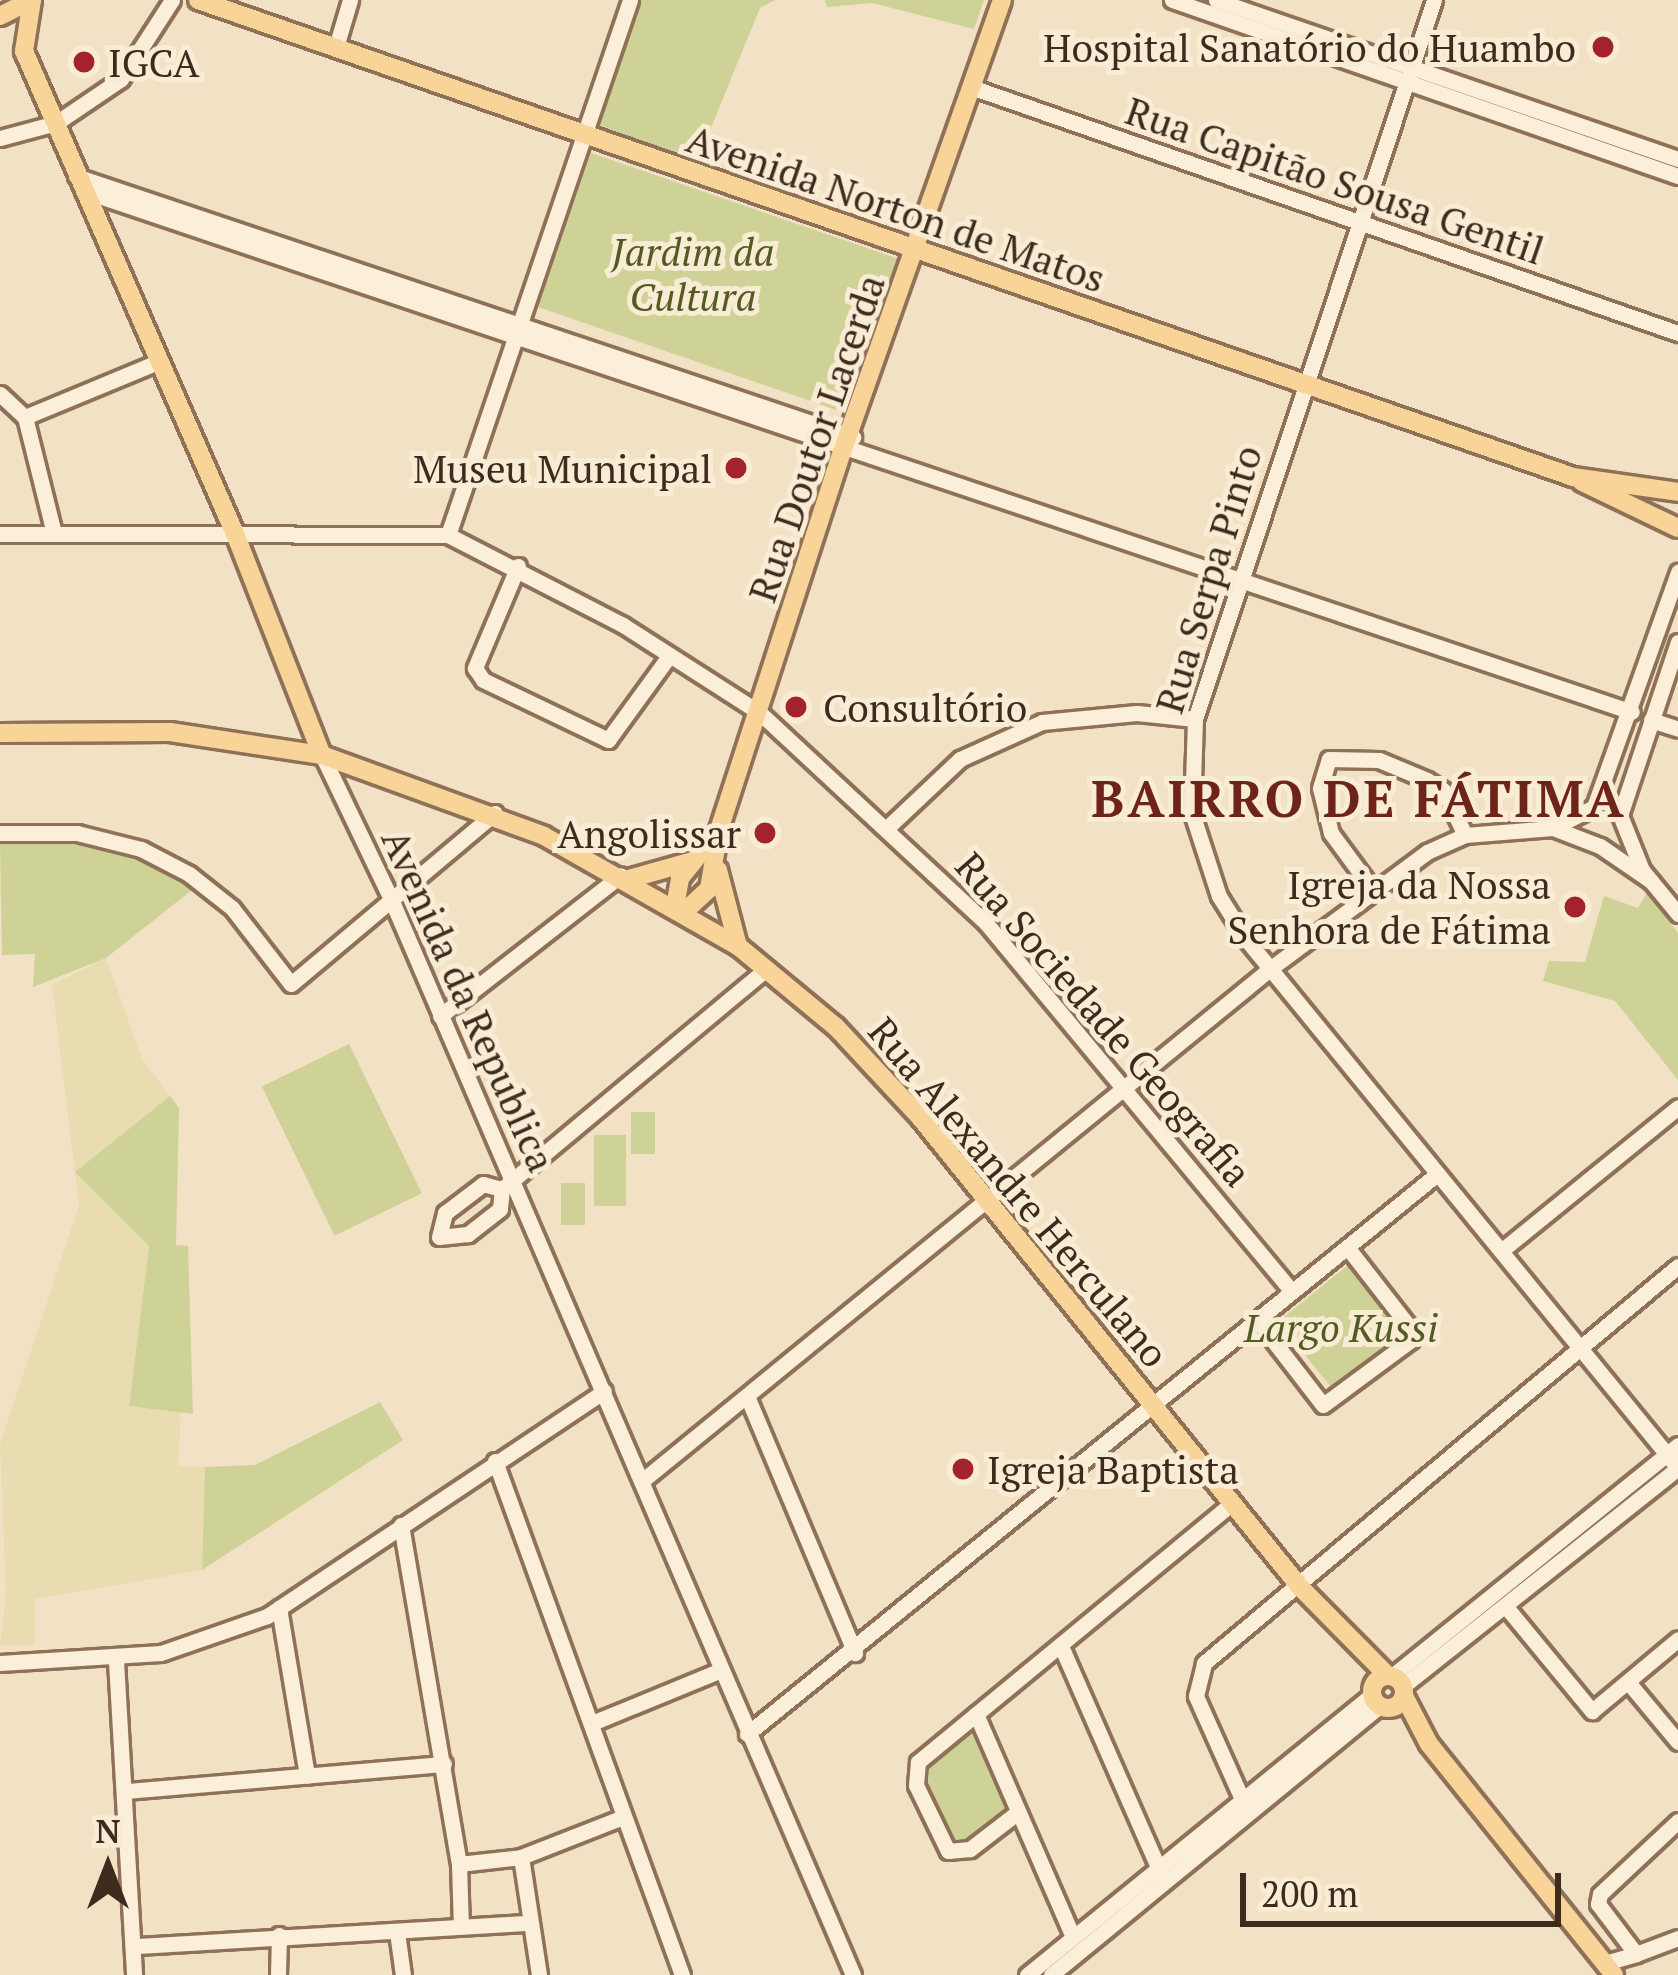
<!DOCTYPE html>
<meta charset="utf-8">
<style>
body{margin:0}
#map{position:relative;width:1678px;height:1975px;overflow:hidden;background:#f2e1c4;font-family:"PT Serif",serif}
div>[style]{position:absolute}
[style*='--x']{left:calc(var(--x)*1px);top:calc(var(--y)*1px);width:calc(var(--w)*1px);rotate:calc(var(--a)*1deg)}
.farmland>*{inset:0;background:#e9dcb1}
.green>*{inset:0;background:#cfd297;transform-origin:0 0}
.roads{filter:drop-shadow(3px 0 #8f7158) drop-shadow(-3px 0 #8f7158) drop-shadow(0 3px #8f7158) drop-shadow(0 -3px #8f7158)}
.minor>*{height:15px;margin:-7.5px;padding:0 7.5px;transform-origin:7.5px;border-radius:7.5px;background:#fcefd9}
.major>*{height:18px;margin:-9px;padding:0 9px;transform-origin:9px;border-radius:9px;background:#f8d499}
.major>.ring{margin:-9px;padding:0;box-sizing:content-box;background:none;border:18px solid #f8d499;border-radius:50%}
.dots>*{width:33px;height:33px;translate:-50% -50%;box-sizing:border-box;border:6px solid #f9ecd5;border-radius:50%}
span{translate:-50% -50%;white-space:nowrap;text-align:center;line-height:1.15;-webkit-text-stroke:10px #f9ecd5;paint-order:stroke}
.poi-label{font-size:39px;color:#3e2b1e}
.right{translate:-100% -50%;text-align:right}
.left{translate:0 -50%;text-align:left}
.street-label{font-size:39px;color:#3e2b1e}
.park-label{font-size:39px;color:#525c22;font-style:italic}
.district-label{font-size:51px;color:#6f2419;font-weight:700;letter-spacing:3px}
.north{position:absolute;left:48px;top:1807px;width:120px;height:120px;-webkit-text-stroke:9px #f9ecd5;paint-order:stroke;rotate:0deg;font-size:33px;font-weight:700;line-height:48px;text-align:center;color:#3e2b1e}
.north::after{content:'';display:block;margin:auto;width:42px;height:54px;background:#3e2b1e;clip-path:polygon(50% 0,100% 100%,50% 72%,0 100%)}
.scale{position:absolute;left:1240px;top:1873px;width:321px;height:54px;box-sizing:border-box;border:6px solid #3e2b1e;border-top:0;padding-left:15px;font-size:36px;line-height:42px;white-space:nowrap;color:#3e2b1e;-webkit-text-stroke:9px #f9ecd5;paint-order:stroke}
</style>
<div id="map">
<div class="farmland">
<i style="clip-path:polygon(106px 958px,142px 1059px,170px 1096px,75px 1172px,149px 1246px,129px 1405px,181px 1412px,178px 1466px,205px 1467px,202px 1570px,35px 1599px,35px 1645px,0 1645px,6px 1592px,0 1445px,79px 1205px,52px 985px)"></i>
</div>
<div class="green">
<i style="clip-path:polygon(639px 0,775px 0,760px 8px,697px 162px,597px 124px)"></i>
<i style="clip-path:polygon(825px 0,984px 0,974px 29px,872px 3px,827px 7px)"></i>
<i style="left:591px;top:153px;width:325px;height:163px;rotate:19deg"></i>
<i style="clip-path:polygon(81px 843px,142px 857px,192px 890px,106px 958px,33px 987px,35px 954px,2px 955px,0 844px)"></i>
<i style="clip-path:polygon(1647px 893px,1678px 933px,1678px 1080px,1615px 1001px,1543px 981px,1549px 961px,1585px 962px,1604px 896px,1638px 908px)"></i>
<i style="left:349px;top:1044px;width:166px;height:97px;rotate:64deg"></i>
<i style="clip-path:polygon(170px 1096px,179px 1108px,176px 1245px,188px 1246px,193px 1414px,129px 1406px,149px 1246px,75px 1172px)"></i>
<i style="left:631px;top:1112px;width:24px;height:42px"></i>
<i style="left:594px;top:1135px;width:32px;height:71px"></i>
<i style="left:561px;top:1183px;width:24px;height:42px"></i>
<i style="left:1348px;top:1265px;width:88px;height:90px;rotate:51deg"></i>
<i style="clip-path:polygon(380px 1402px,403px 1440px,202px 1570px,205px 1467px,255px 1465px)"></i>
<i style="clip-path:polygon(969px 1731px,977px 1733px,1008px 1811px,964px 1844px,953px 1844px,917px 1772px)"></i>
</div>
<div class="roads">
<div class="minor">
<i style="--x:1172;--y:0;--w:536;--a:19.18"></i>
<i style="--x:1216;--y:0;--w:489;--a:19"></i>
<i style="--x:1434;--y:0;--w:758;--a:108.39"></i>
<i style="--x:1195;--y:719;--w:94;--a:91.8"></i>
<i style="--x:1192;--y:813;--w:87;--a:72"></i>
<i style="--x:1219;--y:896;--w:51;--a:57.9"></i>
<i style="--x:1246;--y:939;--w:683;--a:50.76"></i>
<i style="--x:336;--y:47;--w:49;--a:-73.4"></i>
<i style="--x:971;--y:87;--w:749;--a:19.19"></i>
<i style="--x:0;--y:138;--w:58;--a:-15"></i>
<i style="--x:56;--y:123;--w:78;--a:-34.1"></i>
<i style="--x:121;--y:79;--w:94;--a:-57.2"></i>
<i style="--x:76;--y:176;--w:820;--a:18.57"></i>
<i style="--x:84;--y:191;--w:1633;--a:18.6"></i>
<i style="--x:0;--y:394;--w:34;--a:43"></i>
<i style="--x:25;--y:417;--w:120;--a:76"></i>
<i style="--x:25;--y:417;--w:144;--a:-22.5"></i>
<i style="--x:0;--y:534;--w:448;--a:0.1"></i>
<i style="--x:448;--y:535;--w:197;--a:27.2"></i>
<i style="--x:623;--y:625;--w:163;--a:32.7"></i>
<i style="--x:760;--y:713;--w:309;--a:42.9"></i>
<i style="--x:986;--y:923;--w:479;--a:50.3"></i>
<i style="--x:448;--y:535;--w:565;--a:-71.21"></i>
<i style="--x:518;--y:566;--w:111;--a:112.9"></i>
<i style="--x:475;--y:668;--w:14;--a:56"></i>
<i style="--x:483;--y:680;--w:139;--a:25.6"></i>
<i style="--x:608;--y:740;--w:104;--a:-54"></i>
<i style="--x:1678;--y:642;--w:182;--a:108.5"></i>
<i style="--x:1620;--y:815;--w:59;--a:68.2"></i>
<i style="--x:1642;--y:870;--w:57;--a:50.7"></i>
<i style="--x:1651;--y:720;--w:28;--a:18"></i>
<i style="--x:322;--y:755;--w:160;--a:64.4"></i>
<i style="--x:391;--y:899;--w:1171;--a:66.76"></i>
<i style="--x:889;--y:826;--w:98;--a:-43.3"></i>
<i style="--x:960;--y:759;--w:90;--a:-24.3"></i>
<i style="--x:1042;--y:722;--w:95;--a:-5.4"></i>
<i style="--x:1137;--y:713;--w:58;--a:5.9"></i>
<i style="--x:1553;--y:828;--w:46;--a:-27.1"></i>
<i style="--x:1594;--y:807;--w:250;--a:-70.3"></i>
<i style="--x:0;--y:833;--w:77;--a:0"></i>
<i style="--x:77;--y:833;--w:66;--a:14"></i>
<i style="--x:141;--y:849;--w:54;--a:27.5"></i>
<i style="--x:189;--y:874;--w:55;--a:38.3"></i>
<i style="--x:232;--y:908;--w:96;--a:52.2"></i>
<i style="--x:291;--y:984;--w:266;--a:-40"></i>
<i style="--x:1373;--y:890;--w:71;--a:-126.4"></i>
<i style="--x:1331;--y:833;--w:46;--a:-103.7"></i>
<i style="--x:1320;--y:788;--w:30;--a:-73"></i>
<i style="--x:1329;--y:759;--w:50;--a:1.1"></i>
<i style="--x:1379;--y:760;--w:52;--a:22.6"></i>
<i style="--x:1427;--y:780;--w:19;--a:32"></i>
<i style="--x:1443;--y:790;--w:50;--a:63.9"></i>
<i style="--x:440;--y:1016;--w:229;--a:-37.9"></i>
<i style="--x:483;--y:1184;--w:20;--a:15"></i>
<i style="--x:502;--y:1189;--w:20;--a:96"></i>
<i style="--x:500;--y:1209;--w:41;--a:142"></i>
<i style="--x:468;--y:1234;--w:29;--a:174"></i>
<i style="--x:439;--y:1237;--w:25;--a:-76"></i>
<i style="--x:445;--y:1213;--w:48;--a:-37.3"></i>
<i style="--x:502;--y:1189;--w:345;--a:-39.8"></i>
<i style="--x:1501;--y:1251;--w:228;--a:-39.1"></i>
<i style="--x:1258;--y:1321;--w:106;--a:52.3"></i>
<i style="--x:1323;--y:1405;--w:109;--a:-36.5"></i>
<i style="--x:1411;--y:1340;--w:8;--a:-67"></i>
<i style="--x:1414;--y:1333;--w:109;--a:-127.9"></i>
<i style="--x:747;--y:1396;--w:279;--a:67.2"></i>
<i style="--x:495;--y:1461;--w:547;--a:70.01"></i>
<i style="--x:643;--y:1480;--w:810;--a:-39.19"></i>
<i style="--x:1271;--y:968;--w:194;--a:-36.6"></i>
<i style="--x:1427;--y:852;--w:42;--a:-24.1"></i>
<i style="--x:1465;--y:835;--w:88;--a:-4.5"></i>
<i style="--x:1553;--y:828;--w:50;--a:21"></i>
<i style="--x:1600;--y:846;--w:62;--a:34.5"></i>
<i style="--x:401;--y:1525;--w:344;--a:80.3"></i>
<i style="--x:459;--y:1864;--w:62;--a:88.2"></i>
<i style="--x:279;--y:1608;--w:170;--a:80.5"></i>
<i style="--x:1507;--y:1608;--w:134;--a:50.5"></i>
<i style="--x:1592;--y:1711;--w:112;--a:-39.9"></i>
<i style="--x:1061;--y:1646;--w:244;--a:66.3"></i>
<i style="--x:116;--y:1661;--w:315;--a:86.7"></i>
<i style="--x:0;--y:1663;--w:161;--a:-3.6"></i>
<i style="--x:161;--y:1653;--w:112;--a:-19.2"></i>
<i style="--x:267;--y:1616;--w:405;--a:-33.7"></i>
<i style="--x:1392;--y:1676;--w:368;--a:-38.9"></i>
<i style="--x:1628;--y:1682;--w:78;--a:50.2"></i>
<i style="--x:1403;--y:1686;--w:351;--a:-38.4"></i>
<i style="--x:976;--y:1714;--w:243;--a:66.5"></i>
<i style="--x:592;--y:1723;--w:137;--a:-22.3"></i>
<i style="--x:747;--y:1734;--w:889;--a:-39.06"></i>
<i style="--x:127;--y:1791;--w:318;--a:-4.9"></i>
<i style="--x:1242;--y:1799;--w:113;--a:-114.1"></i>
<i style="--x:1196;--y:1696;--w:34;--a:-76"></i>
<i style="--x:1204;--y:1663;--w:618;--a:-39.95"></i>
<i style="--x:1018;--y:1812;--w:61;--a:142.4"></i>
<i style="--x:970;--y:1849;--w:22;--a:175"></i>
<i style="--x:948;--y:1851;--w:73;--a:-115.9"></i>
<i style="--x:916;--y:1785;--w:23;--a:-85"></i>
<i style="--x:918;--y:1762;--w:408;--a:-39.5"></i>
<i style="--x:521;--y:1857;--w:119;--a:81.3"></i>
<i style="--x:459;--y:1864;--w:62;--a:-6.4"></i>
<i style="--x:521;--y:1857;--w:110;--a:-21.4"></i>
<i style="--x:397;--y:1932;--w:43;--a:82.1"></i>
<i style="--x:137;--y:1946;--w:390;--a:-3.4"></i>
<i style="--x:1636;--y:1954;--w:45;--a:-20.9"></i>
<i style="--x:1605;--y:1963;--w:32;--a:-16"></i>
<i style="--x:1636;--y:1954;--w:63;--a:-127.2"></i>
<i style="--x:1598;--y:1904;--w:10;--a:-79"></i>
<i style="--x:1600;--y:1894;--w:107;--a:-43.1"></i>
<i style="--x:278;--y:1975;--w:40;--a:-88.6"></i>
<i style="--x:1027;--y:1975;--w:444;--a:-39.1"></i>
<i style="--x:1051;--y:1975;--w:425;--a:-39.3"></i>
</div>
<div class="major">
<i style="--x:32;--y:0;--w:52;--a:98.9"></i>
<i style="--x:24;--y:51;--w:529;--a:66.39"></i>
<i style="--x:236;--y:536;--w:235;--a:68.6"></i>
<i style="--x:198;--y:0;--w:1455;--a:19.13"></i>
<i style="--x:1573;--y:477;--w:106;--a:8.1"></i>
<i style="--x:0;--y:16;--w:36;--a:-27"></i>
<i style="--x:1582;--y:482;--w:106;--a:25.6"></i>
<i style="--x:0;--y:733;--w:170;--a:-0.3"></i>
<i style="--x:170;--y:732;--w:154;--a:8.6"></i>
<i style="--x:322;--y:755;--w:236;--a:20"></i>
<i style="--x:544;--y:836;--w:223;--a:29.6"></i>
<i style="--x:738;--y:946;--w:127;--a:39.6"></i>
<i style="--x:836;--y:1027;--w:122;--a:47"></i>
<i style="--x:919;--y:1116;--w:606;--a:51.03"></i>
<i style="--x:1300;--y:1587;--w:125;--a:45.3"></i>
<i style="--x:718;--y:870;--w:79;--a:75.3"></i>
<i style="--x:629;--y:879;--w:62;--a:-15.8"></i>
<i style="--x:675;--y:907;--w:29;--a:-80"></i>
<i style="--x:680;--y:878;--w:57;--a:-50.7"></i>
<i style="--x:684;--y:912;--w:34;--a:-43"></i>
<i style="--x:709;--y:889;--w:60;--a:-80.4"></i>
<i style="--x:719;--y:830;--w:398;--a:-72"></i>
<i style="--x:842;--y:452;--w:479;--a:-70.5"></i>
<i class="ring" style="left:1372px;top:1676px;width:14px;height:14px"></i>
<i style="--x:1404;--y:1696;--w:54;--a:62.5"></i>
<i style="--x:1429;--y:1744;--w:296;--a:51.3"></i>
</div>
</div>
<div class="dots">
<i style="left:1603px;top:47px;background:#a4222d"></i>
<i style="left:84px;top:62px;background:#a4222d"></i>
<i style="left:736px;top:468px;background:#a4222d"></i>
<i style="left:796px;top:707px;background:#a4222d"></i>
<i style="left:765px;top:833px;background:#a4222d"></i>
<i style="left:1575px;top:907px;background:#a4222d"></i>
<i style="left:963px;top:1469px;background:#a4222d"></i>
</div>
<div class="poi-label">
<span class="right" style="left:1576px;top:47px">Hospital Sanatório do Huambo</span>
<span class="left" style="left:108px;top:62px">IGCA</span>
<span class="right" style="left:712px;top:468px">Museu Municipal</span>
<span class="left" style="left:823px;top:707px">Consultório</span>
<span class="right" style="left:741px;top:833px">Angolissar</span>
<span class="right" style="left:1551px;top:907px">Igreja da Nossa<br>Senhora de Fátima</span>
<span class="left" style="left:987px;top:1469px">Igreja Baptista</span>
</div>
<div class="street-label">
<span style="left:1335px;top:180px;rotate:19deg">Rua Capitão Sousa Gentil</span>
<span style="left:896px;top:208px;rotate:19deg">Avenida Norton de Matos</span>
<span style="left:816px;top:438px;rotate:-71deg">Rua Doutor Lacerda</span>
<span style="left:1208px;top:579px;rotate:-73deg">Rua Serpa Pinto</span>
<span style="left:469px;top:1000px;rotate:66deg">Avenida da Republica</span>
<span style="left:1104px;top:1019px;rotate:49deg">Rua Sociedade Geografia</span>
<span style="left:1019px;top:1192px;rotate:50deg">Rua Alexandre Herculano</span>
</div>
<div class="park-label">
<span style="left:693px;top:274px">Jardim da<br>Cultura</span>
<span style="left:1341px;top:1327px">Largo Kussi</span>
</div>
<div class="district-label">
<span style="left:1359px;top:798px">BAIRRO DE FÁTIMA</span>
</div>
<div class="north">N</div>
<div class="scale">200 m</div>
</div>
